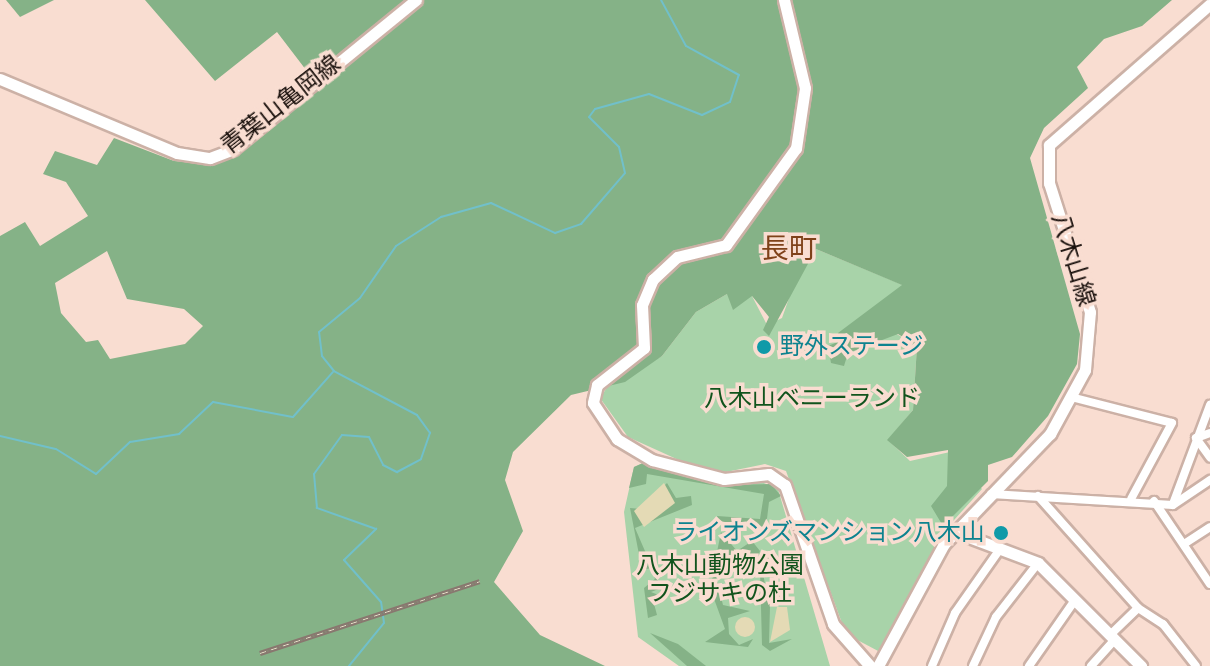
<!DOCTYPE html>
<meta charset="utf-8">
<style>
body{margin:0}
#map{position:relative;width:1210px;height:666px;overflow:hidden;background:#f9ddd1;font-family:"Source Sans 3","Noto Sans JP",sans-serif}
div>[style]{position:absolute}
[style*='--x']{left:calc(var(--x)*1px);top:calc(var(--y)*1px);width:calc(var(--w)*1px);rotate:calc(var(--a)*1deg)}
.green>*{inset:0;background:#a8d3a9}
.forest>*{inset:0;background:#85b287}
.sand>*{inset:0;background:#e4dab5}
.round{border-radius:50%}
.stream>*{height:2px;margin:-1px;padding:0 1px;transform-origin:1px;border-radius:1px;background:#71c0ca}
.roads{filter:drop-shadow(2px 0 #ccb1a6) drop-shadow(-2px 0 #ccb1a6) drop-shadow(0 2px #ccb1a6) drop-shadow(0 -2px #ccb1a6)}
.minor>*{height:8px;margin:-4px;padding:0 4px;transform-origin:4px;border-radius:4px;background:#fff}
.tertiary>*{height:11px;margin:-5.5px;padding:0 5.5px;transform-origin:5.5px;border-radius:5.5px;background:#fff}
.rail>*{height:5px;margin-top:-2.5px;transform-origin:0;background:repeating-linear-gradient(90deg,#f9ddd1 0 6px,#89776f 0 12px);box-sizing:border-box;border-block:2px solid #89776f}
.dots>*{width:22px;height:22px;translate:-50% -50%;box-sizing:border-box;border:4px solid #f9ddd1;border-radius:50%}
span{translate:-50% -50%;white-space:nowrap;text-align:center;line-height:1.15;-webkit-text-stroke:7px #f9ddd1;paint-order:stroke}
.street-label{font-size:24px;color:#180f0b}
.culture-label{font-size:24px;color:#0d838f}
.left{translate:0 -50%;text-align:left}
.right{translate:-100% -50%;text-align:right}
.park-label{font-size:24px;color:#11541d}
.quarter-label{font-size:28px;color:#7f4119}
</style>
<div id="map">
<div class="green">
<i style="clip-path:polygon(816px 249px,903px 285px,868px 317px,917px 346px,913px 410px,888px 440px,910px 461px,950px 452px,982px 489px,945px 530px,880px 652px,846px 634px,786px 471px,765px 464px,726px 472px,692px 466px,628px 437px,600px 398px,608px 386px,662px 356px,696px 312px,727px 294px,752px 296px,767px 325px,782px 318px,800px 267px)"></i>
<i style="clip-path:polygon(643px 463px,719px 485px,759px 481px,778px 489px,830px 666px,679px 666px,638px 637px,624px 512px,634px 467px)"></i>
</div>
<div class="forest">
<i style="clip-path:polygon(6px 0,54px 0,20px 17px)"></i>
<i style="clip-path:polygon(evenodd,145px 0,1172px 0,1142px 26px,1104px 39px,1077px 67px,1088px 88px,1044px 128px,1030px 158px,1080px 334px,1077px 364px,1048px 416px,1012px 457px,988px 465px,988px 481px,943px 526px,931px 506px,947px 486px,948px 450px,907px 457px,887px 440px,913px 410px,917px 346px,898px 334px,848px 353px,844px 366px,831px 363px,828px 346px,840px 341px,838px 333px,902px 285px,816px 249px,769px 336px,763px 330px,769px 317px,752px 296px,733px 310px,727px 294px,696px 312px,662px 356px,625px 382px,571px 395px,513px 452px,505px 480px,523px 531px,494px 582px,540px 635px,605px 666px,0 666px,0 236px,25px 222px,40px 246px,88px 216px,66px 182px,43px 174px,55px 151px,97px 165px,114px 138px,174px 161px,214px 164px,259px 139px,316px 83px,277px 32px,215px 81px,145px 0,107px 251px,127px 299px,184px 309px,203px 326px,185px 344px,110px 359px,98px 340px,86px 342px,61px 313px,55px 283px,107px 251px)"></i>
<i style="clip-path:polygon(643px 463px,719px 485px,771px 484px,781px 496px,769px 502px,766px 527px,719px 522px,717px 516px,760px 519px,764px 494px,647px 474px,646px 484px,629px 488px,634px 467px)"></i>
<i style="clip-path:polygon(667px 483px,676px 498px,691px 496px,692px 505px,635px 528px,661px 588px,651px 592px,661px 596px,653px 600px,657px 615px,648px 618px,644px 588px,655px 579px,651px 568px,642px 570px,630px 508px,641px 509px)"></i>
<i style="clip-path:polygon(721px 532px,737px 551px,752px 541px,760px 551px,755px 566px,717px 552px)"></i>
<i style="clip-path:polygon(769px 555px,772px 562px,762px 567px,767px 596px,783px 593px,786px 604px,770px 606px,769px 643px,792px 639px,770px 651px,762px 645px,760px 569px)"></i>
<i style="clip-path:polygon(715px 573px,723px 605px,750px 611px,728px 618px,729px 634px,739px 645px,753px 639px,748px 647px,705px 642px,725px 629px,709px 585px)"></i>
<i style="clip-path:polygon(650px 633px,678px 644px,706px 666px,687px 666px)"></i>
</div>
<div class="sand">
<i style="clip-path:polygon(664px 483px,675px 503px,644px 527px,634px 511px)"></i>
<i style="clip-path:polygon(777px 607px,787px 607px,790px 630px,770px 642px)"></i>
<i class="round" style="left:735px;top:617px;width:20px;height:20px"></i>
</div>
<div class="stream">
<i style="--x:0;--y:436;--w:57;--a:13.1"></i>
<i style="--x:56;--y:449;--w:47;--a:32"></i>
<i style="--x:96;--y:474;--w:47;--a:-43.3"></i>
<i style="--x:130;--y:442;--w:50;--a:-9.3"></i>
<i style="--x:179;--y:434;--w:47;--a:-43.3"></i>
<i style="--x:213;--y:402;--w:81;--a:10.6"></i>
<i style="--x:293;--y:417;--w:60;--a:-48.4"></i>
<i style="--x:349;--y:666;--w:55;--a:-50.9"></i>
<i style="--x:384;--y:623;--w:21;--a:-98"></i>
<i style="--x:381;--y:602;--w:56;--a:-131.4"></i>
<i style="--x:344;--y:560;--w:45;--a:-44.1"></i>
<i style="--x:376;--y:529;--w:63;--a:-160.4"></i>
<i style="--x:317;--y:508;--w:34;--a:-95"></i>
<i style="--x:314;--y:474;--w:48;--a:-54.3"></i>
<i style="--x:342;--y:435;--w:27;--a:4"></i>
<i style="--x:369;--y:437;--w:31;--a:63"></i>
<i style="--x:383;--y:465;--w:16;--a:27"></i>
<i style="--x:397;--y:472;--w:27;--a:-28"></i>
<i style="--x:421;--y:459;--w:28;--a:-71"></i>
<i style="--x:430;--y:433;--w:22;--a:-126"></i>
<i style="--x:417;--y:415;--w:94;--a:-152.1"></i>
<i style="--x:334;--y:371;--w:19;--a:-129"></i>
<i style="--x:322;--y:356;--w:24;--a:-97"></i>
<i style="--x:319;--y:332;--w:53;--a:-39.7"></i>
<i style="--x:360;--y:298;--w:63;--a:-55.3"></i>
<i style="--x:396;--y:246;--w:54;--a:-32.8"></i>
<i style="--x:441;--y:217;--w:52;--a:-15.6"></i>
<i style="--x:491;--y:203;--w:71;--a:25.1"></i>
<i style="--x:555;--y:233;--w:28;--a:-19"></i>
<i style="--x:581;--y:224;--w:67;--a:-49.2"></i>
<i style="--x:625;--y:173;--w:27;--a:-103"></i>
<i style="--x:619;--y:147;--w:42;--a:-135"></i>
<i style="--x:589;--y:117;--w:10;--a:-53"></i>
<i style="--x:595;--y:109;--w:56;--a:-15.5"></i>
<i style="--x:649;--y:94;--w:57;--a:21.6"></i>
<i style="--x:702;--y:115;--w:31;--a:-25"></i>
<i style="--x:730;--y:102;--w:28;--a:-72"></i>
<i style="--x:739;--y:75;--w:60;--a:-151.3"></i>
<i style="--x:686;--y:46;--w:52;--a:-118.5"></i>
</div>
<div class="roads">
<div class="minor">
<i style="--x:1071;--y:397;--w:104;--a:14.4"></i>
<i style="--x:1172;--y:423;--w:86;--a:118.3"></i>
<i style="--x:1210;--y:433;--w:15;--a:160"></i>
<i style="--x:1196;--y:438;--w:24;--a:54"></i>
<i style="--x:991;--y:494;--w:182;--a:3.5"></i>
<i style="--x:1173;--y:505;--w:45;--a:-34"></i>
<i style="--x:1038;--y:496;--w:150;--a:48.2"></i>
<i style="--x:1138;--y:608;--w:39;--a:136"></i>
<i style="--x:1154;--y:501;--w:100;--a:56"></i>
<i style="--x:1173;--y:504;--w:106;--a:-69.5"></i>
<i style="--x:1184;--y:544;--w:31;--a:-33"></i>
<i style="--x:1138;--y:608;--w:30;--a:33"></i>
<i style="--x:1163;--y:624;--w:53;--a:51.8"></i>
<i style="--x:932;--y:666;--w:58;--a:-66.5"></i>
<i style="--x:955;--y:613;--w:78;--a:-54.9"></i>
<i style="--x:973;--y:666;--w:54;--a:-64.9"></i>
<i style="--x:996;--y:617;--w:68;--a:-52.1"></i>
<i style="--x:1029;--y:666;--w:80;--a:-55.1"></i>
<i style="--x:1091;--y:666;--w:36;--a:-48"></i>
</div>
<div class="tertiary">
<i style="--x:784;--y:0;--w:90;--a:76.6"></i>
<i style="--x:805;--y:88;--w:61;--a:98.5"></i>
<i style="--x:796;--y:148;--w:120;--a:125.8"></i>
<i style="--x:726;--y:245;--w:50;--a:166.2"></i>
<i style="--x:677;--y:257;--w:33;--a:137"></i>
<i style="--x:653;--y:279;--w:28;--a:113"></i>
<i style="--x:642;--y:305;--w:43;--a:87.3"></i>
<i style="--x:644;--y:348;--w:60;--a:141.8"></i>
<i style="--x:597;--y:385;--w:18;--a:103"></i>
<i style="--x:593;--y:403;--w:43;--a:56.3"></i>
<i style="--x:617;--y:439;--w:41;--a:31"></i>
<i style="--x:652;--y:460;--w:74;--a:14.8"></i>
<i style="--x:724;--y:479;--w:45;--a:-6.3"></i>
<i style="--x:769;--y:474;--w:19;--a:35"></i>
<i style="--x:785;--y:485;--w:147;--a:70.9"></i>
<i style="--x:833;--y:624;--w:56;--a:48.6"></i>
<i style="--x:0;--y:79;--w:192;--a:22.7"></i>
<i style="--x:177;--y:153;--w:33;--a:9"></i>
<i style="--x:210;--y:158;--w:25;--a:-21"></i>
<i style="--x:233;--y:149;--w:236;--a:-39.2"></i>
<i style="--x:953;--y:531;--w:91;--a:20.6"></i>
<i style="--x:1038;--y:563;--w:146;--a:45"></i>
<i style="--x:878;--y:666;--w:139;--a:-61.6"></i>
<i style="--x:944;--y:544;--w:153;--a:-46.1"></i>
<i style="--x:1050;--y:434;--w:73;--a:-61.3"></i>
<i style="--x:1085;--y:370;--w:58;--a:-85.1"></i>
<i style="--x:1090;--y:312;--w:135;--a:-107.6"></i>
<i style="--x:1049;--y:183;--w:38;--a:-90"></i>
<i style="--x:1049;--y:145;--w:214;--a:-41.2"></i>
</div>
</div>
<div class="rail">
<i style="--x:260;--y:653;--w:231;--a:-18.1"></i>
</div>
<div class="dots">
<i style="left:764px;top:347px;background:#0f9aa8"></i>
<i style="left:1001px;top:533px;background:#0f9aa8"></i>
</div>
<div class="street-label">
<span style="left:281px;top:105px;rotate:-38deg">青葉山亀岡線</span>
<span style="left:1073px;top:260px;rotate:73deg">八木山線</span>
</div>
<div class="culture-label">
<span class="left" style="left:780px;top:347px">野外ステージ</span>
<span class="right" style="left:985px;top:533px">ライオンズマンション八木山</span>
</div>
<div class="park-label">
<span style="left:812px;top:399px">八木山ベニーランド</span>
<span style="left:720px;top:580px">八木山動物公園<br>フジサキの杜</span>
</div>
<div class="quarter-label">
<span style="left:789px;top:249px">長町</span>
</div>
</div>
